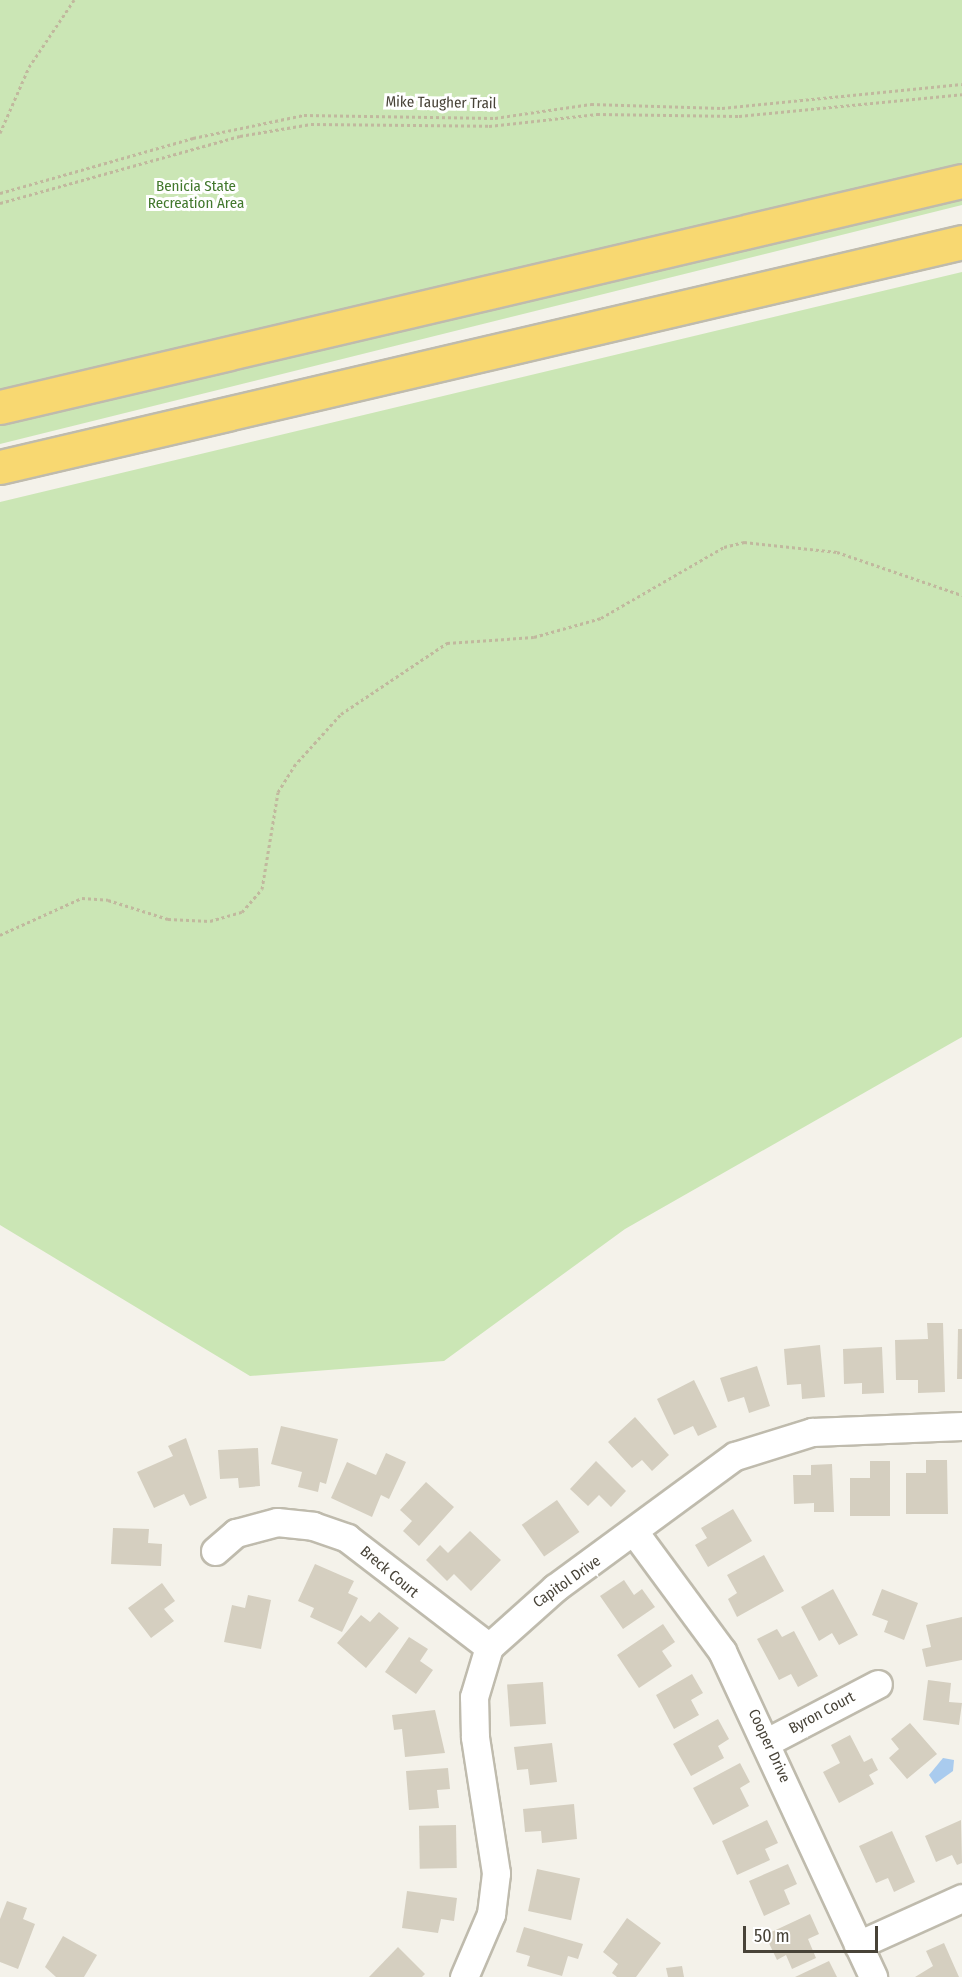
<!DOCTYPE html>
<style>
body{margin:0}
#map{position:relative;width:962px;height:1977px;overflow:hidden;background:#f4f2ea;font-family:"Fira Sans Condensed",sans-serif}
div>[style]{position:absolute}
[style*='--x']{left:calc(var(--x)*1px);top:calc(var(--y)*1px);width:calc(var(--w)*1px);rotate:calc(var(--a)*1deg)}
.green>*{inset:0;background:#cbe6b5}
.water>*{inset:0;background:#a9cbee}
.building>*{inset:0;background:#d5cfc0;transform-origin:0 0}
.path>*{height:3px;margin-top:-1.5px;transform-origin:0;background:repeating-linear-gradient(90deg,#c1b89e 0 3px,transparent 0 6px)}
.roads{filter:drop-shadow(2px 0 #bfbbad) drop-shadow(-2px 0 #bfbbad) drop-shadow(0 2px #bfbbad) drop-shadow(0 -2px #bfbbad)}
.minor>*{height:27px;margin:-13.5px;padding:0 13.5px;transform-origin:13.5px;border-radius:13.5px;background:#fff}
.highway>*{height:33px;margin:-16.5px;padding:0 16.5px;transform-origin:16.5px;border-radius:16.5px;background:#f8d871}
span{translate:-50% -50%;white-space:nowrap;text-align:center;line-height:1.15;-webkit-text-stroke:6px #fff;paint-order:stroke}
.street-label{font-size:15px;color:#484338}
.park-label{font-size:15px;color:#42782d}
.scale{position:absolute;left:743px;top:1926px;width:135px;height:27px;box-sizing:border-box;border:3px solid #484338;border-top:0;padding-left:8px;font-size:18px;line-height:21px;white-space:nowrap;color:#484338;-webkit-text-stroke:4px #fff;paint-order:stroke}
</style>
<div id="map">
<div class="green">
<i style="clip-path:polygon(0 0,962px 0,962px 205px,0 444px)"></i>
<i style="clip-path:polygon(962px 272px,962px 1037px,625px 1229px,444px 1361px,250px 1376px,0 1225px,0 502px)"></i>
</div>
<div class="water">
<i style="clip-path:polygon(943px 1758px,954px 1760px,953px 1771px,935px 1784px,929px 1775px)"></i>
</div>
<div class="building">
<i style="clip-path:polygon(927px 1323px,943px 1323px,945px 1392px,918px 1393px,918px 1380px,896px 1380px,895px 1340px,928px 1339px)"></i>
<i style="clip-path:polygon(958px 1329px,962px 1329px,962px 1379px,957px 1379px)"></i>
<i style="clip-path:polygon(820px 1345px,825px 1397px,802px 1399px,801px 1384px,787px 1385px,784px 1349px)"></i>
<i style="clip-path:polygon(882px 1347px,884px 1393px,862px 1394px,862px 1383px,844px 1384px,843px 1349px)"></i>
<i style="clip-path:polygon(757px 1366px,770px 1406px,749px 1413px,744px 1397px,728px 1402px,720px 1378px)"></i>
<i style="clip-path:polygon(694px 1380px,717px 1427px,698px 1436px,693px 1426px,674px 1435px,657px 1399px)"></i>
<i style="clip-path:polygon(635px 1417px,669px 1455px,652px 1471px,642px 1460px,632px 1468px,608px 1442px)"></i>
<i style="clip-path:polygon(281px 1426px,338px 1439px,326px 1484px,320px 1482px,318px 1492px,298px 1487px,302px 1472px,271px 1464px)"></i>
<i style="clip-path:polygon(186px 1438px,207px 1498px,190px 1506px,184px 1494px,154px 1508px,137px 1472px,173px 1456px,168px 1446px)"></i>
<i style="clip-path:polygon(258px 1448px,260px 1486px,239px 1488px,238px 1478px,220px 1479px,218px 1450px)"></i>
<i style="clip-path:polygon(386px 1453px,406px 1462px,389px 1499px,381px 1495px,372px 1517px,331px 1498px,347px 1462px,376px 1475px)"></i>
<i style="clip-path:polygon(926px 1460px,947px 1460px,948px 1514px,906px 1514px,906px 1473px,926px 1473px)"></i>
<i style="clip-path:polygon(596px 1461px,626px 1491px,611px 1507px,599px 1495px,588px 1506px,570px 1489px)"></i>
<i style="clip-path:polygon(870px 1461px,890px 1461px,890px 1516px,850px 1516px,850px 1478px,870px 1478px)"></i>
<i style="clip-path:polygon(832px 1464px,834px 1512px,814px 1512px,814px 1503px,794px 1504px,793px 1475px,811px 1475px,811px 1465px)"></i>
<i style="clip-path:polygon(426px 1482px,454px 1507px,419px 1546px,403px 1531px,412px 1521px,400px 1510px)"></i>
<i style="left:557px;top:1500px;width:39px;height:43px;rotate:55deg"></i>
<i style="clip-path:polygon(733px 1509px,752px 1541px,708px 1567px,695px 1545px,707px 1538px,701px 1528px)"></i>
<i style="clip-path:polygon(113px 1528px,149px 1529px,148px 1543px,162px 1544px,161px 1566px,111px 1564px)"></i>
<i style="clip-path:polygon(470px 1531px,501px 1560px,471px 1591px,454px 1574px,447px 1581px,426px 1560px,440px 1545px,448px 1553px)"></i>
<i style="clip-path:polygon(764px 1555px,784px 1591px,737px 1617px,728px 1599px,737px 1593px,727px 1575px)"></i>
<i style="clip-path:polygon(315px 1564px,354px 1581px,348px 1593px,358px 1598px,342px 1632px,310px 1617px,314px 1608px,298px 1601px)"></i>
<i style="clip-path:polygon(624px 1580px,634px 1595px,642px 1589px,655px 1607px,623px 1629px,600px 1596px)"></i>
<i style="clip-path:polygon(162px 1583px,175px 1601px,164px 1609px,174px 1621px,151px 1638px,128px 1608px)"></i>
<i style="clip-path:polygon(833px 1589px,858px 1635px,839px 1645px,832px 1633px,819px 1641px,801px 1607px)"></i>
<i style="clip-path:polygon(882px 1589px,918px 1603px,904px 1640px,884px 1632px,888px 1621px,872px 1615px)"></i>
<i style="clip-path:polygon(248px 1595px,271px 1600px,261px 1649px,224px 1642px,232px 1605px,245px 1608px)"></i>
<i style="clip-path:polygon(379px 1612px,399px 1628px,366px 1668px,337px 1643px,361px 1615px,370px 1622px)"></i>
<i style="clip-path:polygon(962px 1617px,962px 1660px,926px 1667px,922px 1649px,931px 1647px,926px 1625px)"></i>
<i style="clip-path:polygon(663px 1624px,675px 1642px,662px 1651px,672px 1666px,639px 1688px,617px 1655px)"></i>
<i style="clip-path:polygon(777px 1629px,782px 1637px,794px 1631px,818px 1676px,798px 1687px,791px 1674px,779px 1680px,757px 1639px)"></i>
<i style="clip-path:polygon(409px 1637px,428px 1649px,420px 1661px,433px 1670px,416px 1694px,385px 1672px)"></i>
<i style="clip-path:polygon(692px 1674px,703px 1693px,691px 1700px,699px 1715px,674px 1729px,656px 1695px)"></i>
<i style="clip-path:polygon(928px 1680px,951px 1683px,949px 1702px,962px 1703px,959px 1725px,923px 1720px)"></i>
<i style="left:543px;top:1682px;width:42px;height:36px;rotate:86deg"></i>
<i style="clip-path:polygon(435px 1710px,445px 1753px,405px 1757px,402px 1729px,394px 1730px,392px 1715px)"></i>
<i style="clip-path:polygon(718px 1719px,729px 1739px,718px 1746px,724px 1758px,691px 1776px,673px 1744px)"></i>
<i style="clip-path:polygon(910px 1723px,937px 1754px,907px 1779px,889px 1758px,899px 1749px,891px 1739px)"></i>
<i style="clip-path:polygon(850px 1735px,864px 1762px,872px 1758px,878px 1770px,869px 1775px,874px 1784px,839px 1803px,823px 1772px,840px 1763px,831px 1745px)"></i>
<i style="clip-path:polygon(552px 1743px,557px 1782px,530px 1785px,528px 1769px,517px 1770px,514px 1747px)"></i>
<i style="clip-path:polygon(740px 1763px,750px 1782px,740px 1788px,749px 1806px,713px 1825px,693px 1788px)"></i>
<i style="clip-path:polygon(448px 1768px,450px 1789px,437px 1790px,439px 1808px,409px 1810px,406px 1771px)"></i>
<i style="clip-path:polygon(574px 1804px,577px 1839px,542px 1843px,541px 1831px,525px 1832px,523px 1809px)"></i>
<i style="clip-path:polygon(767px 1820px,778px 1843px,765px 1849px,770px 1860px,737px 1875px,722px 1841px)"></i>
<i style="clip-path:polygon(961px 1820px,962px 1863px,957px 1865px,952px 1855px,936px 1862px,925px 1836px)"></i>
<i style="left:456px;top:1825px;width:43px;height:37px;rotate:89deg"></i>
<i style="clip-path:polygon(892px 1831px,915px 1882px,894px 1892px,888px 1878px,876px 1883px,859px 1846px)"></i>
<i style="clip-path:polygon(788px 1864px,797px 1884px,784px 1890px,790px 1904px,764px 1916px,749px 1881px)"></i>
<i style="left:537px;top:1869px;width:44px;height:43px;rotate:12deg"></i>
<i style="clip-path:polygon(407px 1891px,457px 1898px,454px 1921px,441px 1919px,438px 1933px,402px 1928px)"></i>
<i style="clip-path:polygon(7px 1901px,27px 1908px,23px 1919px,35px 1924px,18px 1969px,0 1962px,0 1919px)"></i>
<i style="clip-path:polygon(810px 1914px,819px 1934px,808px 1939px,816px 1958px,792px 1969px,786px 1955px,777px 1960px,765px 1935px)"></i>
<i style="clip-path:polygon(627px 1918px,661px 1943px,636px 1977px,617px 1977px,612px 1973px,618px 1964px,603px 1952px)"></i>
<i style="clip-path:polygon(524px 1927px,583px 1944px,578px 1959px,568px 1956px,562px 1976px,527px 1966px,530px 1956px,516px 1952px)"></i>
<i style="clip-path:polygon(63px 1936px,97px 1955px,84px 1977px,56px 1977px,45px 1967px)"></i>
<i style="clip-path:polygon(944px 1943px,959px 1977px,915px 1977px,933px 1966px,926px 1951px)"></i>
<i style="clip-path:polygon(398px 1947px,425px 1974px,422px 1977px,369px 1977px)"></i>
<i style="clip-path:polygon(829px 1961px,837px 1977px,795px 1977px)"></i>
<i style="clip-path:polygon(682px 1966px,684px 1977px,668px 1977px,666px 1968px)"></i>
</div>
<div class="path">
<i style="--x:0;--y:133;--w:72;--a:-66.3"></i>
<i style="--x:29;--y:67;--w:81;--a:-56.1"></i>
<i style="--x:0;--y:193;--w:201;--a:-15.9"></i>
<i style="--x:193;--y:138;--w:113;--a:-11.7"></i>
<i style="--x:304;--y:115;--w:191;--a:0.9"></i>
<i style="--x:495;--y:118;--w:97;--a:-8.3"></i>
<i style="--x:591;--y:104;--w:131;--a:1.7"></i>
<i style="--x:722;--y:108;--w:241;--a:-5.7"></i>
<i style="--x:0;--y:203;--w:249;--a:-15.6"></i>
<i style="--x:240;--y:136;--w:72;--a:-9.6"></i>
<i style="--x:311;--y:124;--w:178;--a:0.6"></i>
<i style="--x:489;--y:126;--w:109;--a:-6.3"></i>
<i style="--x:597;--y:114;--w:142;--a:0.8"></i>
<i style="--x:739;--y:116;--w:224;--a:-5.6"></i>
<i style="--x:0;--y:935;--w:90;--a:-24.3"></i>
<i style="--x:82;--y:898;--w:26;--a:4"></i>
<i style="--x:108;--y:900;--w:63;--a:17.6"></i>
<i style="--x:168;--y:919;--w:42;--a:2.7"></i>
<i style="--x:210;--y:921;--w:33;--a:-16"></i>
<i style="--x:242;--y:912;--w:30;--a:-49"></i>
<i style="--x:262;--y:889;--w:98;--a:-80.6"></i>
<i style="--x:278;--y:792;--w:31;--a:-58"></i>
<i style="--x:294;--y:766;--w:70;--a:-47.9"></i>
<i style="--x:341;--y:714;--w:128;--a:-33.8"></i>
<i style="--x:447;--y:643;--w:87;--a:-3.9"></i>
<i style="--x:534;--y:637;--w:70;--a:-15.8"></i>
<i style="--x:601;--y:618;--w:142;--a:-30"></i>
<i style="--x:724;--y:547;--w:21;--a:-14"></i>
<i style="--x:744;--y:542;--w:94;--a:6.1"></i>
<i style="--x:837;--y:552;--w:132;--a:19"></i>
</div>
<div class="roads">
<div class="minor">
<i style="--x:635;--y:1533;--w:147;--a:53.6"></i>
<i style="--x:722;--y:1651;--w:359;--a:65.1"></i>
<i style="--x:215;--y:1551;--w:28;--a:-41"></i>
<i style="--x:236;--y:1533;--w:42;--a:-15"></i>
<i style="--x:277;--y:1522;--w:36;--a:6"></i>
<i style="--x:313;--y:1526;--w:36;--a:19"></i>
<i style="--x:347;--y:1538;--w:179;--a:37.5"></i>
<i style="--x:767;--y:1742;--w:125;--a:-27.6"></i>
<i style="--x:858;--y:1945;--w:114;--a:-24.3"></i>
<i style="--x:464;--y:1977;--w:69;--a:-66.8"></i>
<i style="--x:491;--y:1914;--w:41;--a:-83"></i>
<i style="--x:496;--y:1873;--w:138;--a:-98.8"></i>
<i style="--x:475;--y:1737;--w:40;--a:-91.4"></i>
<i style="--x:474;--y:1697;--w:52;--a:-73.3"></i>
<i style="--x:489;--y:1647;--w:89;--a:-41.8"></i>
<i style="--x:555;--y:1588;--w:223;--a:-36.3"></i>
<i style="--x:735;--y:1456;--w:81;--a:-17.3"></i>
<i style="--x:812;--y:1432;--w:150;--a:-2.3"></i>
</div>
<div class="highway">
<i style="--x:0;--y:407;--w:988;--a:-13.22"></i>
<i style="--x:0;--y:467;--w:988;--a:-13.16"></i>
</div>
</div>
<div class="street-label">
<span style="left:441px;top:103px;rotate:1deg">Mike Taugher Trail</span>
<span style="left:389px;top:1572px;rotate:40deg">Breck Court</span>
<span style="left:567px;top:1582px;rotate:-35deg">Capitol Drive</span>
<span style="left:822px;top:1713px;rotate:-28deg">Byron Court</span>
<span style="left:769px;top:1746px;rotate:65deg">Cooper Drive</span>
</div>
<div class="park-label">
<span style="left:196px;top:195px">Benicia State<br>Recreation Area</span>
</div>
<div class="scale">50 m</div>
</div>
